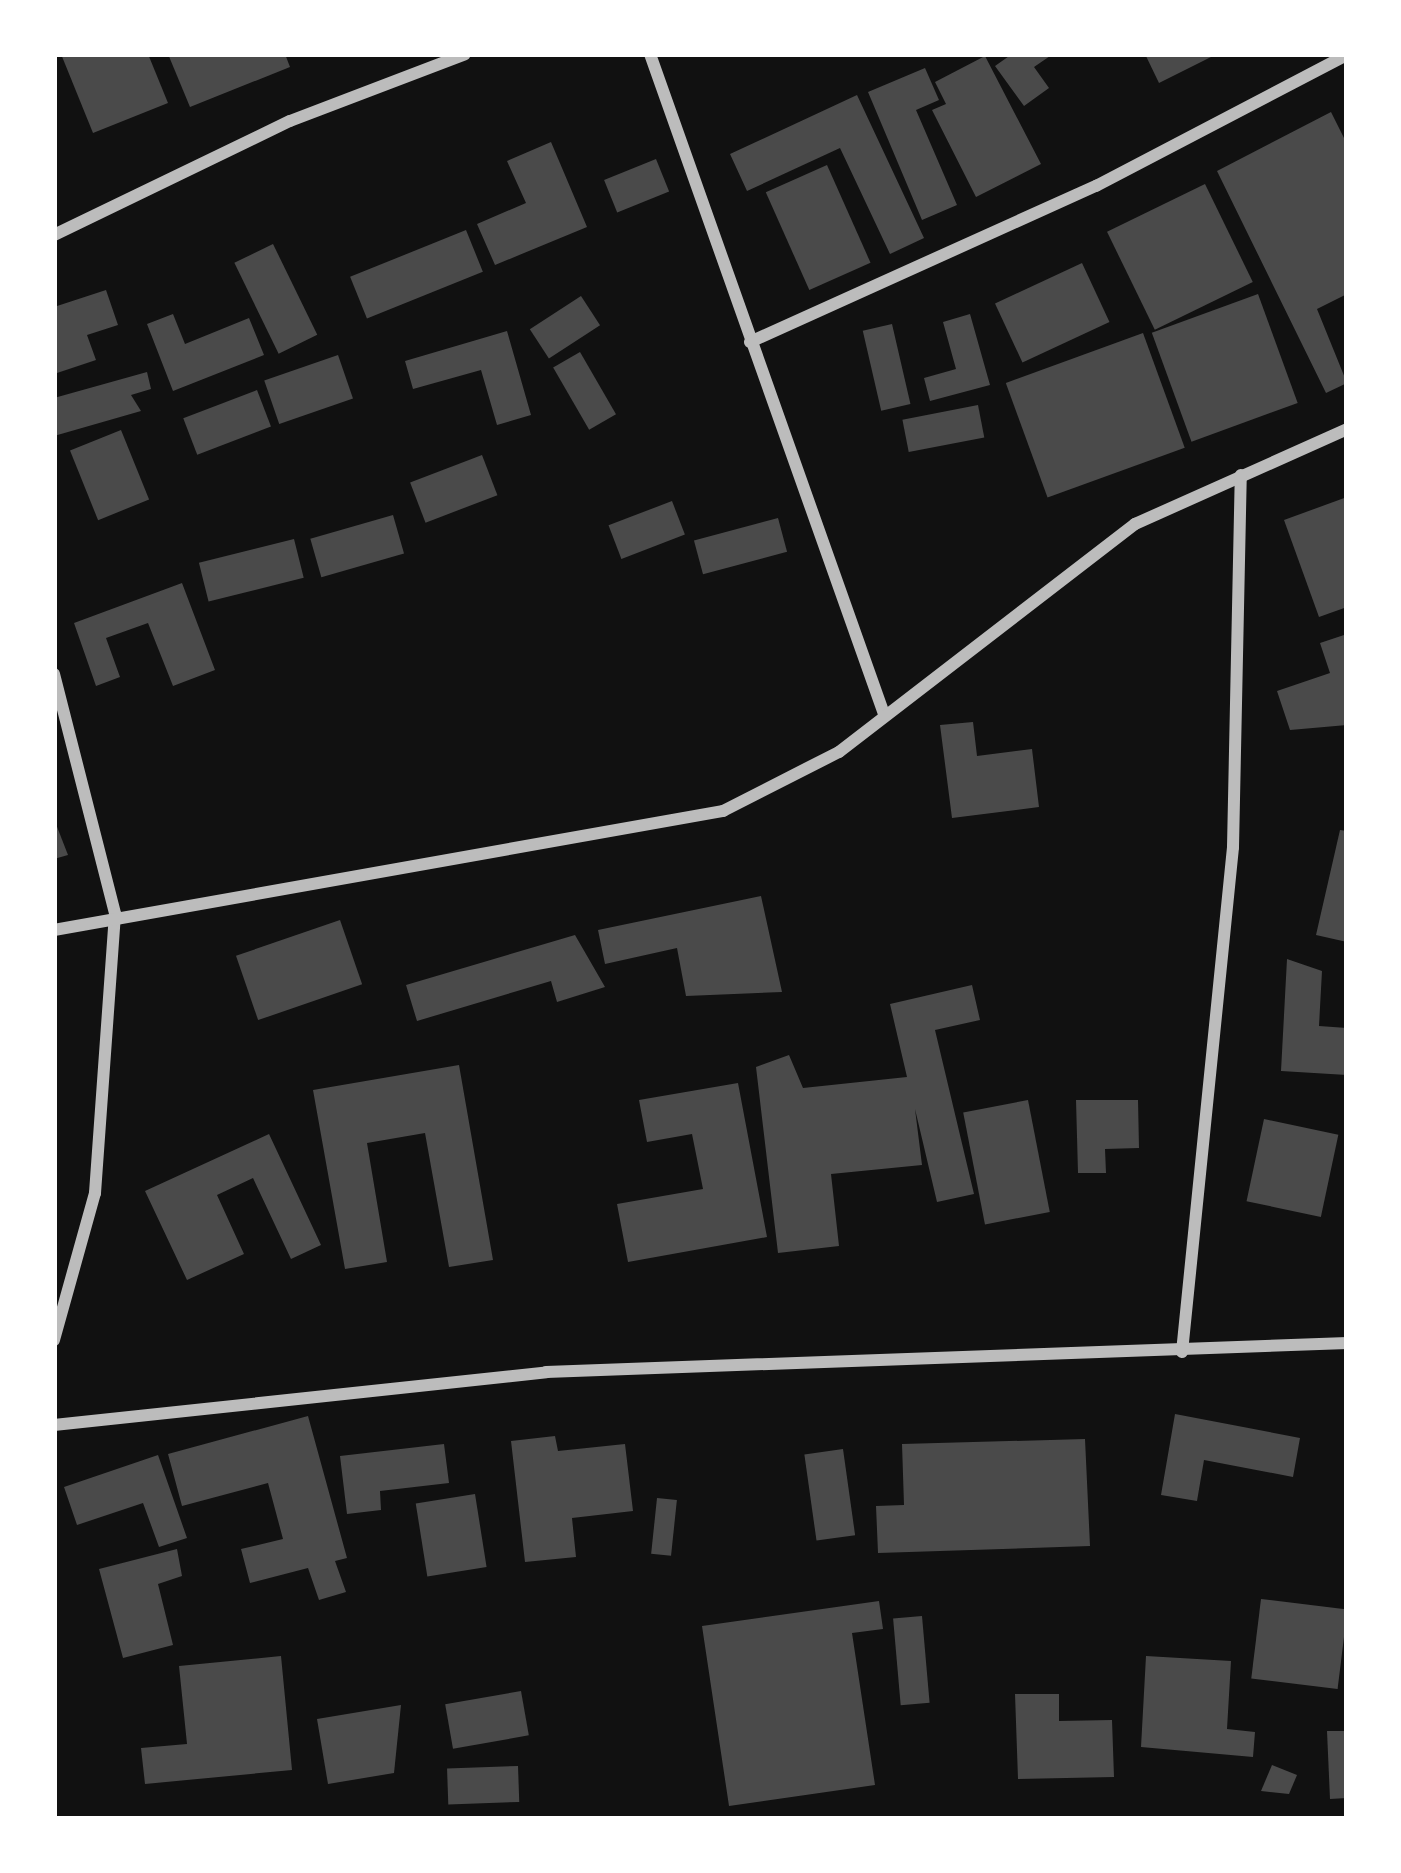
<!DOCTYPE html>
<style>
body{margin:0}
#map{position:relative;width:1401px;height:1873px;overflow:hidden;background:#111;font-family:"Fira Sans Condensed",sans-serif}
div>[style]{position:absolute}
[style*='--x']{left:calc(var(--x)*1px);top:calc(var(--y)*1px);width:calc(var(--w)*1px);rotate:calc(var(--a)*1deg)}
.building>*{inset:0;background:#4a4a4a;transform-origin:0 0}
.minor>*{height:12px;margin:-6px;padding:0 6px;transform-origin:6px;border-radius:6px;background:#bcbcbc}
span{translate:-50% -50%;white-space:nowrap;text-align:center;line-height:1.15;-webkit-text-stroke:10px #fff;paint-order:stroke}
.frame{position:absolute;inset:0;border:57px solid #fff;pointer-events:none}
</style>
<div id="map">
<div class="building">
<i style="clip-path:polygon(61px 54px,148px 54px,168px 103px,93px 133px)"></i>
<i style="clip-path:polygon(168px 54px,285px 54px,290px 67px,190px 107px)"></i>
<i style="clip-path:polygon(1012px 54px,1053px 54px,1034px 67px,1049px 88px,1024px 106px,995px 66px)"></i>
<i style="clip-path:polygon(1145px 54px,1217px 54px,1159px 83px)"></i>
<i style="clip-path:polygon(985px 56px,1041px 164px,976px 197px,932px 110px,946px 104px,935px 82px)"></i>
<i style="clip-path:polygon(925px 68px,939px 100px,916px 110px,957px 205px,922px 220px,868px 92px)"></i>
<i style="clip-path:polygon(857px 95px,924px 238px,890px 254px,840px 148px,747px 191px,730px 154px)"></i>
<i style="clip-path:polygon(1331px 112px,1347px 144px,1347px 294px,1317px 309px,1347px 383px,1326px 393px,1217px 171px)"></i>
<i style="clip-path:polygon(551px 142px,587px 227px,495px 265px,477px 224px,526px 203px,507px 161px)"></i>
<i style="left:656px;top:159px;width:35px;height:56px;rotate:68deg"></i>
<i style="left:827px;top:165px;width:107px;height:67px;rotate:66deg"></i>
<i style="left:1205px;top:184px;width:109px;height:109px;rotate:64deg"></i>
<i style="left:466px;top:230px;width:45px;height:125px;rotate:68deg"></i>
<i style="left:273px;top:244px;width:101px;height:43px;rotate:64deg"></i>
<i style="left:1082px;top:263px;width:65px;height:96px;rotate:65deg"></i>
<i style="clip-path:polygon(106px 290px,118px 325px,87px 335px,96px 360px,54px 374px,54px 307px)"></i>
<i style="left:1258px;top:294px;width:116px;height:113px;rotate:70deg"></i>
<i style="left:581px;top:296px;width:35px;height:61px;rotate:57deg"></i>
<i style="clip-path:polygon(173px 314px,185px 344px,249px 318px,264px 355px,173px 391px,147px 324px)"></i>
<i style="clip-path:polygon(970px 314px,990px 385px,930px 401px,924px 378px,956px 369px,943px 322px)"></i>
<i style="left:892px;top:324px;width:82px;height:30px;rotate:77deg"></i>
<i style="clip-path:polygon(507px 331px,531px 415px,497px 425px,481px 370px,413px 389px,405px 361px)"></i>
<i style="left:1143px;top:333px;width:122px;height:146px;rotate:70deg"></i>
<i style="left:580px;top:352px;width:72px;height:31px;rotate:60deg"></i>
<i style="left:338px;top:355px;width:46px;height:78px;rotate:71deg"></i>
<i style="clip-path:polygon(147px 372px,151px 389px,131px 395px,141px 411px,54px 436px,54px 398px)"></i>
<i style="left:257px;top:390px;width:39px;height:79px;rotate:69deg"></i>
<i style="left:978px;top:405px;width:33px;height:77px;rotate:79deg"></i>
<i style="left:121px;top:430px;width:75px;height:55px;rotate:68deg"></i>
<i style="left:482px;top:455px;width:43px;height:77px;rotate:69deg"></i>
<i style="clip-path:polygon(1347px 497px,1347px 607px,1319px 617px,1284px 520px)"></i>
<i style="left:672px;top:501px;width:36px;height:68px;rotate:69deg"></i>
<i style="left:393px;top:515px;width:40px;height:86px;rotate:74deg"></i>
<i style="left:778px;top:518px;width:35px;height:87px;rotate:75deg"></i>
<i style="left:294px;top:539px;width:40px;height:98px;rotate:76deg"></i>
<i style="clip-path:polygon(182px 583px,215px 670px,173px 686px,148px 623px,106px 638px,120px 677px,96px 686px,74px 623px)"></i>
<i style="clip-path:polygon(1347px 634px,1347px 725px,1290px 730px,1277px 691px,1330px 673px,1320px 643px)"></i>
<i style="clip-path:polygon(973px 722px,977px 756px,1032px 749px,1039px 807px,952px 818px,940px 725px)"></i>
<i style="clip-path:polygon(54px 819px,68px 855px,54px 859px)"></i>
<i style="clip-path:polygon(1340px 830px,1347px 831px,1347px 942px,1316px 935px)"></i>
<i style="clip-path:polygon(761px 896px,782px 992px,686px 996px,677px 948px,605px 964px,598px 930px)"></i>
<i style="left:340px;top:920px;width:68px;height:110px;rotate:71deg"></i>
<i style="clip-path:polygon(575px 935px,605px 987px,557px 1002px,551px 981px,417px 1021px,406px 985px)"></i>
<i style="clip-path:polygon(1287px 959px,1322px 971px,1319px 1026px,1347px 1028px,1347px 1075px,1281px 1071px)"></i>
<i style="clip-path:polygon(972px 985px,980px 1020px,935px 1030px,974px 1194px,937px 1202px,915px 1109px,922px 1165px,831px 1174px,839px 1246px,778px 1253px,756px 1067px,789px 1055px,803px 1088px,907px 1077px,890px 1004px)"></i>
<i style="clip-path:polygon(459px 1065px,493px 1260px,449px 1267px,425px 1133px,367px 1143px,387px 1262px,345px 1269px,313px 1090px)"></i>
<i style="clip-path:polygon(738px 1083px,767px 1237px,628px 1262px,617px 1204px,703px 1189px,692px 1134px,647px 1142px,639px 1100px)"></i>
<i style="left:1028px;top:1100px;width:114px;height:66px;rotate:79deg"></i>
<i style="clip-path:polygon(1076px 1100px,1138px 1100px,1139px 1148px,1105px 1149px,1106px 1173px,1078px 1173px)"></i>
<i style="left:1264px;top:1119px;width:76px;height:84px;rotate:12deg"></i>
<i style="clip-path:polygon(269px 1134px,321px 1245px,291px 1259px,253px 1178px,217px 1195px,244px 1254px,187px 1280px,145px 1191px)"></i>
<i style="clip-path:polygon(1175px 1414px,1300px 1438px,1293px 1477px,1204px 1460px,1197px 1501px,1161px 1495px)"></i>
<i style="clip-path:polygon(308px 1416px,347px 1558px,335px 1561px,346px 1592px,319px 1600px,308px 1568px,250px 1583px,241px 1549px,283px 1539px,268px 1483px,182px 1506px,168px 1454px)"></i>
<i style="clip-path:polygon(555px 1436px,558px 1451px,625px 1444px,633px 1511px,572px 1518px,576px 1557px,525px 1562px,511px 1441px)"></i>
<i style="clip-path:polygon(1085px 1439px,1090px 1546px,878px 1553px,876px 1506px,904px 1505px,902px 1444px)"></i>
<i style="clip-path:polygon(444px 1444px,449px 1483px,380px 1491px,381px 1510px,347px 1514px,340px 1456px)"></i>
<i style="left:843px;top:1449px;width:87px;height:39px;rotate:82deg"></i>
<i style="clip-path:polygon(158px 1455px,187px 1538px,159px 1547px,143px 1503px,77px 1525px,64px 1487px)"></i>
<i style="left:475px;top:1494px;width:74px;height:60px;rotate:81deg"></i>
<i style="left:657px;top:1498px;width:20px;height:56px;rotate:6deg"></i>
<i style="clip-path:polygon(177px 1549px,182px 1576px,158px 1584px,173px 1645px,123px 1658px,99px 1569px)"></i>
<i style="left:1261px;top:1599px;width:87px;height:80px;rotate:7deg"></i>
<i style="clip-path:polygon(879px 1601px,883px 1629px,852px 1633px,875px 1785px,729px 1806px,702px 1626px)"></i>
<i style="left:922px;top:1616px;width:87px;height:29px;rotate:85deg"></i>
<i style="clip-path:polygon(281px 1656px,292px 1770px,145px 1784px,141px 1748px,187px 1744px,179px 1666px)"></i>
<i style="clip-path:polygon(1146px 1656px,1231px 1661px,1227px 1729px,1255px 1732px,1253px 1757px,1141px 1747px)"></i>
<i style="left:521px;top:1691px;width:45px;height:77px;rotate:80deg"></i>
<i style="clip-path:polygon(1015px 1694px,1059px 1694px,1059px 1721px,1112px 1720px,1114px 1777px,1018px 1779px)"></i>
<i style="clip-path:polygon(401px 1705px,394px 1773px,328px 1784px,317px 1719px)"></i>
<i style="clip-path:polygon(1327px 1731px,1347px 1731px,1347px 1798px,1330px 1799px)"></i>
<i style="clip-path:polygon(1272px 1765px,1297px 1775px,1289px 1794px,1261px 1791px)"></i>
<i style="left:518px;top:1766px;width:36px;height:71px;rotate:88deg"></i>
</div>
<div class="minor">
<i style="--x:650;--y:54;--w:700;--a:70.48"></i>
<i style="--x:54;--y:235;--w:262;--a:-25.8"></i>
<i style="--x:290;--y:121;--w:187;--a:-20.9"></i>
<i style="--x:750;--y:342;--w:380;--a:-24.3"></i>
<i style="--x:1096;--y:186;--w:283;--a:-27.6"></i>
<i style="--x:54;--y:674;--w:248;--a:75.7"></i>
<i style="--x:115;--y:914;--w:280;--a:94.1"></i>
<i style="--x:95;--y:1193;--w:153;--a:105.6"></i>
<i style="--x:54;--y:930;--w:680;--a:-10.09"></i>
<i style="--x:723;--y:811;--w:130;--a:-27"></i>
<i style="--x:839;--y:752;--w:374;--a:-37.6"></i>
<i style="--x:1135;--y:524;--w:232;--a:-24.1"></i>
<i style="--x:1182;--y:1352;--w:508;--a:-84.23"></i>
<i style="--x:1233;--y:847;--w:372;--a:-88.8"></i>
<i style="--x:54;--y:1425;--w:495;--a:-6.1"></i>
<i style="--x:546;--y:1372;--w:802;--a:-2.07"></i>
</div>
<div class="frame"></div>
</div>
